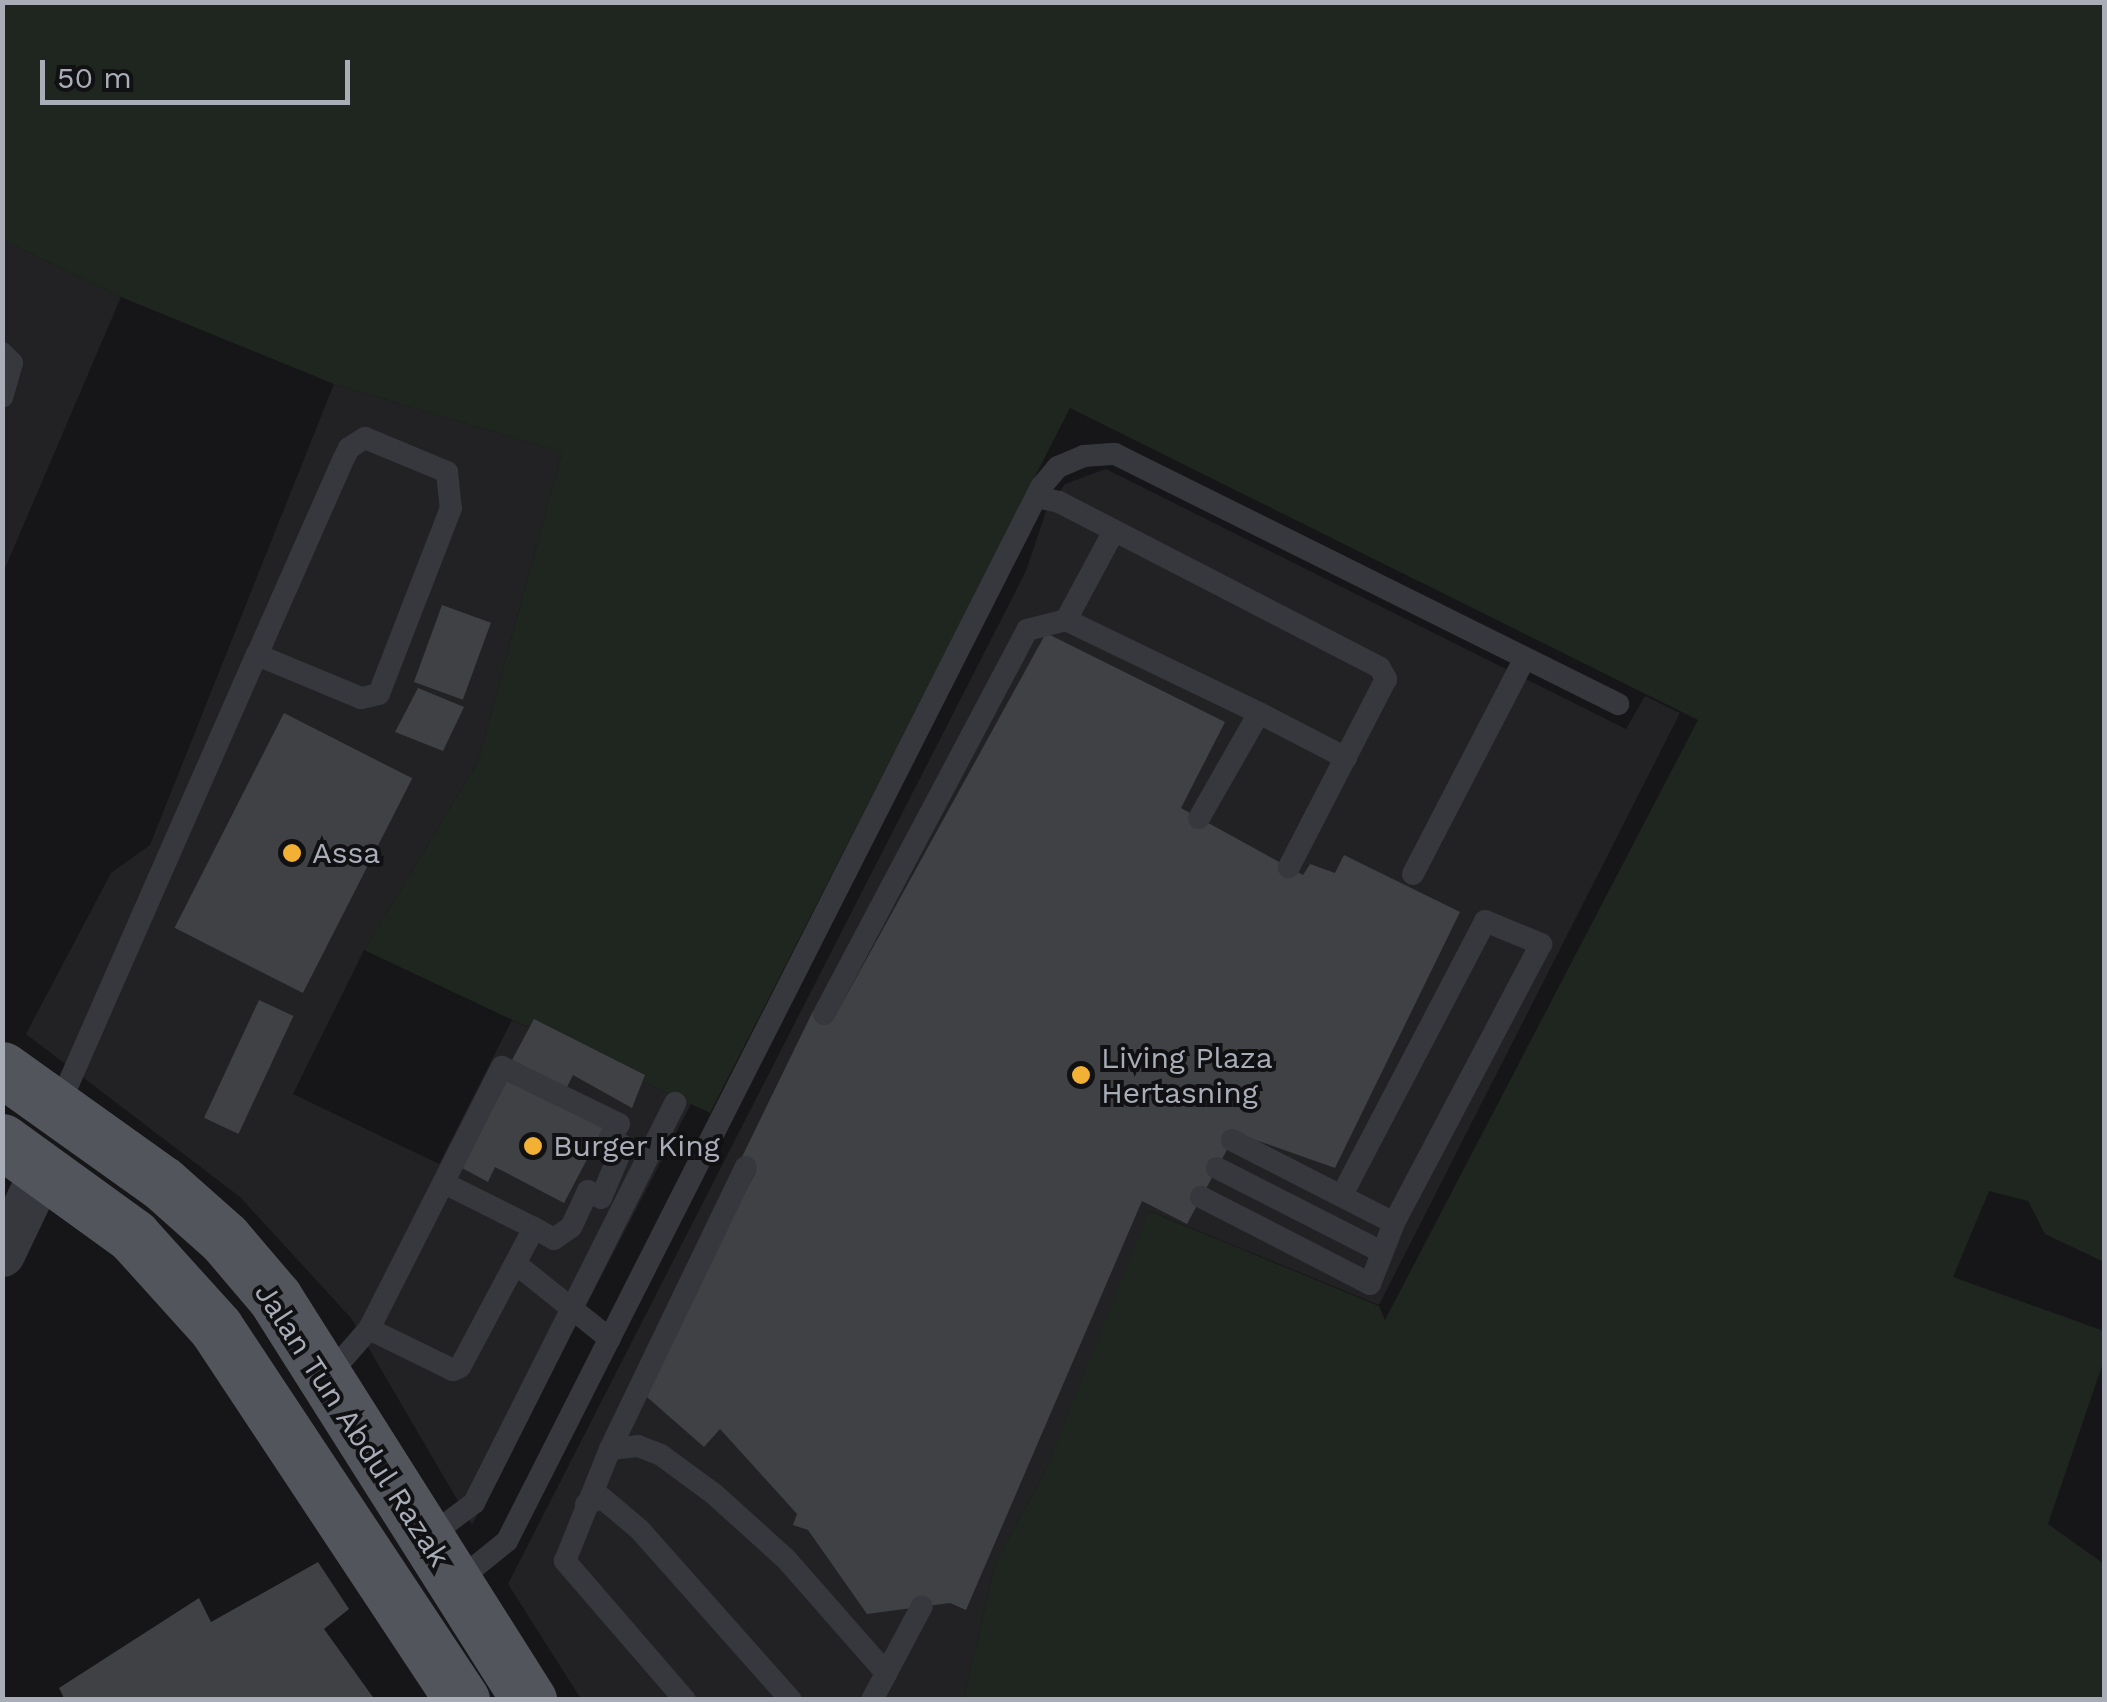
<!DOCTYPE html>
<style>
body{margin:0}
#map{position:relative;width:2107px;height:1702px;overflow:hidden;background:#161618;font-family:"Work Sans",sans-serif}
div>[style]{position:absolute}
[style*='--x']{left:calc(var(--x)*1px);top:calc(var(--y)*1px);width:calc(var(--w)*1px);rotate:calc(var(--a)*1deg)}
.built>*{inset:0;background:#222225}
.green>*{inset:0;background:#1e261f}
.building>*{inset:0;background:#404145;transform-origin:0 0}
.lane>*{height:22px;margin:-11px;padding:0 11px;transform-origin:11px;border-radius:11px;background:#37383d}
.street>*{height:45px;margin:-22.5px;padding:0 22.5px;transform-origin:22.5px;border-radius:22.5px;background:#37383d}
.primary>*{height:55px;margin:-27.5px;padding:0 27.5px;transform-origin:27.5px;border-radius:27.5px;background:#53555c}
.dots>*{width:28px;height:28px;translate:-50% -50%;box-sizing:border-box;border:5px solid #111113;border-radius:50%}
span{translate:-50% -50%;white-space:nowrap;text-align:center;line-height:1.15;-webkit-text-stroke:8px #111113;paint-order:stroke}
.poi-label{font-size:30px;color:#a8adb8}
.left{translate:0 -50%;text-align:left}
.street-label{font-size:30px;color:#a8adb8}
.frame{position:absolute;inset:0;border:5px solid #a8adb8;pointer-events:none}
.scale{position:absolute;left:40px;top:60px;width:310px;height:45px;box-sizing:border-box;border:5px solid #a8adb8;border-top:0;padding-left:12px;font-size:30px;line-height:35px;white-space:nowrap;color:#a8adb8;-webkit-text-stroke:8px #111113;paint-order:stroke}
</style>
<div id="map">
<div class="built">
<i style="clip-path:polygon(3px 240px,121px 297px,3px 573px)"></i>
<i style="clip-path:polygon(334px 384px,562px 452px,478px 762px,364px 950px,293px 1094px,439px 1164px,512px 1020px,691px 1104px,472px 1525px,351px 1318px,240px 1197px,26px 1034px,111px 873px,150px 845px)"></i>
<i style="clip-path:polygon(1106px 469px,1626px 729px,1645px 696px,1680px 713px,1379px 1305px,1150px 1211px,1044px 1474px,995px 1563px,964px 1699px,581px 1699px,508px 1584px,1026px 571px,1046px 511px,1065px 484px)"></i>
</div>
<div class="green">
<i style="clip-path:polygon(2px 3px,2104px 3px,2104px 1262px,2045px 1234px,2028px 1201px,1989px 1191px,1953px 1277px,2104px 1331px,2104px 1360px,2048px 1524px,2104px 1564px,2104px 1699px,964px 1699px,995px 1563px,1044px 1474px,1149px 1211px,1379px 1306px,1385px 1320px,1698px 720px,1070px 408px,710px 1113px,364px 950px,478px 762px,562px 452px,334px 384px,121px 297px,3px 240px)"></i>
</div>
<div class="building">
<i style="left:442px;top:605px;width:52px;height:82px;rotate:20deg"></i>
<i style="clip-path:polygon(1046px 633px,1225px 722px,1181px 808px,1303px 875px,1310px 864px,1335px 873px,1344px 855px,1460px 912px,1335px 1168px,1236px 1133px,1187px 1224px,1142px 1201px,966px 1610px,950px 1603px,867px 1614px,808px 1530px,793px 1525px,797px 1514px,720px 1429px,704px 1447px,639px 1390px,756px 1172px,739px 1163px,813px 1011px,834px 1018px)"></i>
<i style="clip-path:polygon(418px 688px,464px 707px,443px 751px,395px 732px)"></i>
<i style="left:284px;top:713px;width:144px;height:241px;rotate:27deg"></i>
<i style="left:259px;top:1000px;width:38px;height:130px;rotate:25deg"></i>
<i style="clip-path:polygon(534px 1019px,645px 1075px,632px 1108px,573px 1075px,566px 1089px,512px 1060px)"></i>
<i style="clip-path:polygon(509px 1075px,605px 1125px,564px 1203px,495px 1167px,488px 1182px,462px 1168px)"></i>
<i style="clip-path:polygon(318px 1562px,349px 1609px,324px 1629px,375px 1700px,65px 1700px,59px 1688px,199px 1598px,211px 1622px)"></i>
</div>
<div class="lane">
<i style="--x:2;--y:353;--w:14;--a:45"></i>
<i style="--x:12;--y:363;--w:35;--a:106"></i>
<i style="--x:1036;--y:497;--w:24;--a:12"></i>
<i style="--x:1059;--y:502;--w:361;--a:27.3"></i>
<i style="--x:1380;--y:668;--w:13;--a:61"></i>
<i style="--x:1386;--y:679;--w:212;--a:117.3"></i>
<i style="--x:1066;--y:620;--w:214;--a:25.7"></i>
<i style="--x:1259;--y:713;--w:121;--a:119.7"></i>
<i style="--x:1259;--y:713;--w:98;--a:27.3"></i>
<i style="--x:1413;--y:874;--w:243;--a:-62.6"></i>
<i style="--x:824;--y:1014;--w:434;--a:-62.1"></i>
<i style="--x:1027;--y:630;--w:40;--a:-14.4"></i>
<i style="--x:1066;--y:620;--w:101;--a:-61.7"></i>
<i style="--x:59;--y:1105;--w:492;--a:-66.3"></i>
<i style="--x:257;--y:655;--w:215;--a:-66.2"></i>
<i style="--x:344;--y:458;--w:11;--a:-63"></i>
<i style="--x:349;--y:448;--w:19;--a:-32"></i>
<i style="--x:365;--y:438;--w:89;--a:22.5"></i>
<i style="--x:447;--y:472;--w:36;--a:84"></i>
<i style="--x:451;--y:508;--w:199;--a:111.2"></i>
<i style="--x:379;--y:694;--w:18;--a:167"></i>
<i style="--x:361;--y:698;--w:113;--a:-157.5"></i>
<i style="--x:1217;--y:1168;--w:185;--a:27"></i>
<i style="--x:446;--y:1184;--w:98;--a:26.6"></i>
<i style="--x:1342;--y:1195;--w:309;--a:-62.4"></i>
<i style="--x:1485;--y:921;--w:61;--a:22.3"></i>
<i style="--x:1541;--y:944;--w:315;--a:117.8"></i>
<i style="--x:1201;--y:1197;--w:190;--a:27.2"></i>
<i style="--x:1370;--y:1284;--w:66;--a:-68.5"></i>
<i style="--x:1394;--y:1223;--w:182;--a:-152.9"></i>
<i style="--x:516;--y:1264;--w:120;--a:38.6"></i>
<i style="--x:327;--y:1377;--w:64;--a:-48.8"></i>
<i style="--x:369;--y:1329;--w:294;--a:-63.1"></i>
<i style="--x:502;--y:1067;--w:130;--a:26"></i>
<i style="--x:619;--y:1124;--w:17;--a:121"></i>
<i style="--x:610;--y:1139;--w:15;--a:28"></i>
<i style="--x:623;--y:1146;--w:56;--a:112.9"></i>
<i style="--x:601;--y:1198;--w:15;--a:-152"></i>
<i style="--x:588;--y:1191;--w:40;--a:115"></i>
<i style="--x:571;--y:1227;--w:21;--a:145"></i>
<i style="--x:554;--y:1239;--w:23;--a:-151"></i>
<i style="--x:534;--y:1228;--w:157;--a:118"></i>
<i style="--x:460;--y:1367;--w:8;--a:157"></i>
<i style="--x:453;--y:1370;--w:93;--a:-154"></i>
<i style="--x:610;--y:1449;--w:28;--a:-6"></i>
<i style="--x:638;--y:1446;--w:25;--a:21"></i>
<i style="--x:661;--y:1455;--w:66;--a:36.3"></i>
<i style="--x:714;--y:1494;--w:97;--a:42.1"></i>
<i style="--x:786;--y:1559;--w:152;--a:48.7"></i>
<i style="--x:586;--y:1504;--w:17;--a:-21"></i>
<i style="--x:602;--y:1498;--w:48;--a:40"></i>
<i style="--x:639;--y:1529;--w:229;--a:48.4"></i>
<i style="--x:427;--y:1538;--w:59;--a:-36.7"></i>
<i style="--x:474;--y:1503;--w:448;--a:-63.3"></i>
<i style="--x:455;--y:1583;--w:67;--a:-38.9"></i>
<i style="--x:507;--y:1541;--w:1182;--a:-63.13"></i>
<i style="--x:1041;--y:487;--w:26;--a:-50"></i>
<i style="--x:1058;--y:467;--w:28;--a:-23"></i>
<i style="--x:1084;--y:456;--w:31;--a:-4"></i>
<i style="--x:1115;--y:454;--w:562;--a:26.43"></i>
<i style="--x:685;--y:1700;--w:184;--a:-130.8"></i>
<i style="--x:565;--y:1561;--w:121;--a:-68.1"></i>
<i style="--x:610;--y:1449;--w:313;--a:-64.3"></i>
<i style="--x:872;--y:1700;--w:106;--a:-62"></i>
</div>
<div class="street">
<i style="--x:2;--y:1254;--w:93;--a:-64.5"></i>
</div>
<div class="primary">
<i style="--x:2;--y:1069;--w:196;--a:35.5"></i>
<i style="--x:162;--y:1183;--w:83;--a:41.6"></i>
<i style="--x:224;--y:1238;--w:79;--a:49.6"></i>
<i style="--x:275;--y:1298;--w:476;--a:57.7"></i>
<i style="--x:2;--y:1141;--w:162;--a:35.9"></i>
<i style="--x:133;--y:1236;--w:124;--a:47.9"></i>
<i style="--x:216;--y:1328;--w:446;--a:56.5"></i>
</div>
<div class="dots">
<i style="left:292px;top:853px;background:#f2b134"></i>
<i style="left:1081px;top:1075px;background:#f2b134"></i>
<i style="left:533px;top:1146px;background:#f2b134"></i>
</div>
<div class="poi-label">
<span class="left" style="left:312px;top:853px">Assa</span>
<span class="left" style="left:1101px;top:1075px">Living Plaza<br>Hertasning</span>
<span class="left" style="left:553px;top:1146px">Burger King</span>
</div>
<div class="street-label">
<span style="left:352px;top:1425px;rotate:57deg">Jalan Tun Abdul Razak</span>
</div>
<div class="frame"></div>
<div class="scale">50 m</div>
</div>
